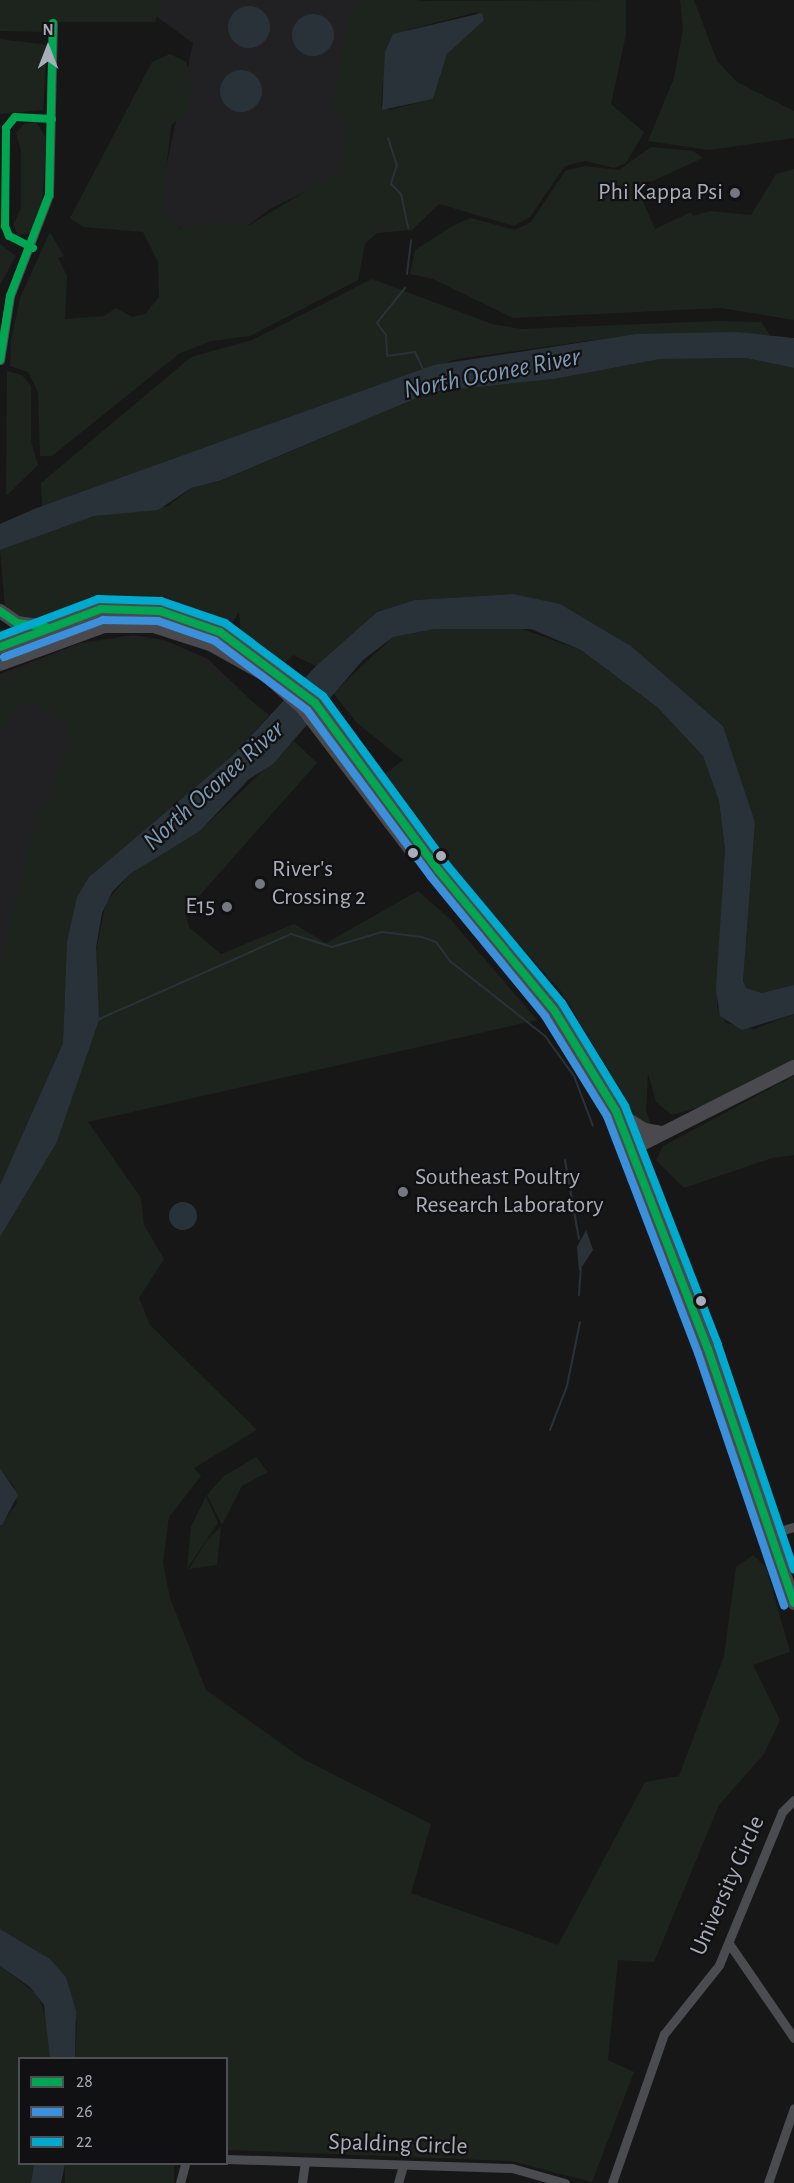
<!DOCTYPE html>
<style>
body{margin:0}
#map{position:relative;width:794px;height:2183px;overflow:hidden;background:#171717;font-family:"Alegreya Sans",sans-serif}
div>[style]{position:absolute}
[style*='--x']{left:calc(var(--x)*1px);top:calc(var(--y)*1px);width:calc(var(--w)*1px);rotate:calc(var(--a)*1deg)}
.built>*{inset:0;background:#212123}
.green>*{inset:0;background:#1d241e;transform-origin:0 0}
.water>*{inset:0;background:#2a3239}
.round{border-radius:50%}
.stream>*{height:2px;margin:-1px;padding:0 1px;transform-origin:1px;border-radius:1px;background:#2a3239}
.street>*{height:9px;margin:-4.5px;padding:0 4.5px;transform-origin:4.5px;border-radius:4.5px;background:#4b4c50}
.secondary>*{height:14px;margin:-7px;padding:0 7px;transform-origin:7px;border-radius:7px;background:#4a4a4e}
.bus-1>*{height:8px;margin:-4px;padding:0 4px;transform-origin:4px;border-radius:4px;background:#00a651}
.bus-2>*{height:8px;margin:-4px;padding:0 4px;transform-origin:4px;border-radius:4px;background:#3a90db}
.bus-3>*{height:8px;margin:-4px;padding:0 4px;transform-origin:4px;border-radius:4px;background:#00a9ce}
.dots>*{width:16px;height:16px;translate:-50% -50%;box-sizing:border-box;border:3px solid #111113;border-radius:50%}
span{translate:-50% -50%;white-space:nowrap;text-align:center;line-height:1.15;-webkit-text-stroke:4.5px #111113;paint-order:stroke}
.poi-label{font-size:24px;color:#a8adb8}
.right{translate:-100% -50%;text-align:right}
.left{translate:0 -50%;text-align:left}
.street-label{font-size:24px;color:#a8adb8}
.water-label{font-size:26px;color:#7f9bb3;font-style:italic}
.legend{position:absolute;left:18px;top:2057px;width:210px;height:108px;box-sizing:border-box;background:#111113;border:2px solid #4d4f55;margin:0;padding:8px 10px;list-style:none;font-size:18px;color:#a8adb8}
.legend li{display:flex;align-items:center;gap:12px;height:30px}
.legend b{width:30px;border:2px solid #4d4f55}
.north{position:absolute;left:18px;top:18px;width:60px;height:60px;-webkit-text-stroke:4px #111113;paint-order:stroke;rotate:0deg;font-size:16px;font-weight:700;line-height:24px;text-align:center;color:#a8adb8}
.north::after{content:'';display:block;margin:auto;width:21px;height:27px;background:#a8adb8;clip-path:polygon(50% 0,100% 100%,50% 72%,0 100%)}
</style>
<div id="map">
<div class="built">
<i style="clip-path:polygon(153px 0,420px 0,343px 173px,270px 209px,230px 239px,154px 223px,193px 43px,153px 14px)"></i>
<i style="clip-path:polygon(133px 635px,164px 640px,208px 659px,267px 716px,89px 877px,0 1185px,0 674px,81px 643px)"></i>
</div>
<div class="green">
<i style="clip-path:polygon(0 0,162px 0,155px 22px,47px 22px,43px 32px,0 31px)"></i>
<i style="clip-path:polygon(evenodd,626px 0,626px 35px,611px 104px,644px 132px,626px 163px,614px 168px,585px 161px,565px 166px,530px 217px,514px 226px,439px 204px,412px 230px,377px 233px,365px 244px,358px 280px,250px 336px,212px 341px,180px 353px,52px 456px,40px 456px,38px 392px,28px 372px,10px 366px,11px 340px,20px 298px,50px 232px,64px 256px,58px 258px,67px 276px,65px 319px,104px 316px,116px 308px,132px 317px,145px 314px,159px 297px,158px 262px,143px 232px,83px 227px,70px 218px,152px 62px,170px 54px,186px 62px,193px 82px,188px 108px,171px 126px,161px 214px,179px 229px,216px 222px,250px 225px,337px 172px,349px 122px,332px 118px,348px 13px,360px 1px,626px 0,477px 12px,472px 29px,447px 54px,433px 99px,389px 110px,381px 106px,385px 52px,393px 34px,477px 12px)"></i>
<i style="clip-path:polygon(680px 0,694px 0,717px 61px,737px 82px,794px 111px,794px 138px,709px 150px,648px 141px,674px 78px,683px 29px)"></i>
<i style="clip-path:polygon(0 39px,47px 45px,43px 110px,0 114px)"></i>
<i style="clip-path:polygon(36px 122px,47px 139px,42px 204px,32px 233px,18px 235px,13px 225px,21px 208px,21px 150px,16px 133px,24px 124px)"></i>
<i style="clip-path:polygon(651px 147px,693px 151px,703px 158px,637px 188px,655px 229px,691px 212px,693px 216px,710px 211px,751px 215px,776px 174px,794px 169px,794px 320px,721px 308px,513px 318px,433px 279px,410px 274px,415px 250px,454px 225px,471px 218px,515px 230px,531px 222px,565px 171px,585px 166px,619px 170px)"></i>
<i style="clip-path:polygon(0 244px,16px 256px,0 285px)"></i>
<i style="clip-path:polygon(372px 279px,492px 324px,522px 329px,715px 321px,761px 322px,770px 335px,637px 334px,457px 359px,42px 507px,41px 483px,191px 357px,252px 340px)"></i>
<i style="clip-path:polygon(746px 358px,794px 368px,794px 985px,762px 993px,746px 988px,743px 981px,755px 822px,723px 726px,631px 646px,567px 608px,513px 594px,415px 600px,377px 612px,316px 666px,293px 655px,284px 664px,269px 656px,241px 635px,239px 612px,228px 630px,186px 610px,149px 603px,82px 603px,26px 621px,5px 608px,0 550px,94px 516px,168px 506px,191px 488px,223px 480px,431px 392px,554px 379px,660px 359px)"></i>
<i style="clip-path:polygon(7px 371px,22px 375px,31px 386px,31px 441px,38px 465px,6px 496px)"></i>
<i style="clip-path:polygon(148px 614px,204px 631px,202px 636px,150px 621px,114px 620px,19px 648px,96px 615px)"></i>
<i style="clip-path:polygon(516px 627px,581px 650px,657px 707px,703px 756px,719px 801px,725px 849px,717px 1007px,726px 1023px,754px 1029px,794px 1014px,794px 1061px,710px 1104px,672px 1115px,656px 1102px,648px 1073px,646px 1111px,652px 1128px,641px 1125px,563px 994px,429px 843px,380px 778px,403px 760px,357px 723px,333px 693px,393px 637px,435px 629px)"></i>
<i style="clip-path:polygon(122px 637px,155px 640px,195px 656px,269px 715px,231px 757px,89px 877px,67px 942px,63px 1043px,0 1185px,0 962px,33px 830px,71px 741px,68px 722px,33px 703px,21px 703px,0 732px,0 678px,84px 644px)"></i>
<i style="clip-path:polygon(294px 741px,317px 763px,185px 912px,189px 927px,221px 954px,294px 924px,326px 943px,418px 891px,451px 920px,537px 1020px,88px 1122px,141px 1198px,144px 1225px,164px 1259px,139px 1298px,150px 1325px,257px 1430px,194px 1468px,201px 1476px,169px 1517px,163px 1563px,170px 1598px,206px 1690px,303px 1759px,431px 1824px,411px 1893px,558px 1945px,645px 1782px,679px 1776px,724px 1656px,736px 1567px,753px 1555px,766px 1567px,790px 1652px,753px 1665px,780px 1720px,764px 1754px,719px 1805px,654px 1962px,618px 1960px,608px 2060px,634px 2072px,592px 2182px,511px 2161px,227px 2150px,226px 2058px,75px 2058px,77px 2023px,66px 1977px,50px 1959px,0 1929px,0 1525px,17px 1504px,14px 1487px,0 1468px,0 1237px,56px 1144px,106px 902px,130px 874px,200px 831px)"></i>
<i style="clip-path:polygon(794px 1076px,794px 1155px,772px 1158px,684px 1188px,656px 1160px,663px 1146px)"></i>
<i style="clip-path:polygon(256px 1457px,268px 1472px,242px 1486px,222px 1525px,207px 1495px,224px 1476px)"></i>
<i style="clip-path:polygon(206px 1496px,218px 1523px,187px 1569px,191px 1527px)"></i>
<i style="clip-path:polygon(221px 1527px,217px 1565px,189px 1569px,207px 1540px)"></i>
<i style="clip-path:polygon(0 1966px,38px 1995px,50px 2028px,50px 2058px,20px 2058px,20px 2164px,34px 2164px,31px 2183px,0 2183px)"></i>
<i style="left:65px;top:2164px;width:109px;height:19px"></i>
</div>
<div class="water">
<i class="round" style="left:228px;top:6px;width:42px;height:42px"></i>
<i style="clip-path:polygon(482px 13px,484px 20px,447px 54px,433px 99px,382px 110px,385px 52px,393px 34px)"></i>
<i class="round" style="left:292px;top:14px;width:42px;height:42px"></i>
<i class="round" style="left:220px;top:70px;width:42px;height:42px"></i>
<i style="clip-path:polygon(737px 332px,794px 338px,794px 368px,746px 358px,660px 359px,554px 379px,431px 392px,222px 480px,191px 488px,158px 510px,94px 516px,0 550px,0 524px,34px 509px,434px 365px,636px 334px)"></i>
<i style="clip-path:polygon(513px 594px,560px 604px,631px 646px,723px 726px,755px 822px,743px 981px,746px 988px,762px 993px,794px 985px,794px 1014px,742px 1030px,720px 1016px,716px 990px,725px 849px,719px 801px,703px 756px,657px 707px,581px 650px,531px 629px,435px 629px,393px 637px,363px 660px,273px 764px,249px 779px,200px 831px,130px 874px,112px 892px,102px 913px,96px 948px,99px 1020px,56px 1144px,0 1237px,0 1185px,63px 1043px,67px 942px,77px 897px,89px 877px,231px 757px,316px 666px,377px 612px,415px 600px)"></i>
<i class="round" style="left:169px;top:1202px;width:28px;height:28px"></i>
<i style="clip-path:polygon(586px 1230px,593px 1250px,579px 1271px,577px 1247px)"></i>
<i style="clip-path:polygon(0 1468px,18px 1495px,2px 1525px,0 1525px)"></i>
<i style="clip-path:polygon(0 1929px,50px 1959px,66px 1977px,76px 2011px,75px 2058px,50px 2058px,44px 2005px,30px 1987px,0 1966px)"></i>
<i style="clip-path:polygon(34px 2164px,65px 2164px,61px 2183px,31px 2183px)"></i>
</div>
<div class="stream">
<i style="--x:388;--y:138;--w:28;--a:72"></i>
<i style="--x:397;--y:165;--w:20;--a:108"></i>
<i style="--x:391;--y:184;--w:14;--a:45"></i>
<i style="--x:401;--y:194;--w:35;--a:78"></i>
<i style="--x:407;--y:274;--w:34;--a:-83"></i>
<i style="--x:405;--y:288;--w:45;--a:128.7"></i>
<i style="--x:377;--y:323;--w:15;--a:53"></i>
<i style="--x:386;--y:335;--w:21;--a:87"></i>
<i style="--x:387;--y:356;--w:28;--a:-8"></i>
<i style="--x:415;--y:352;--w:19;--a:65"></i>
<i style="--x:97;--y:1020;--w:212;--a:-23.9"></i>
<i style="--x:291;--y:934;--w:43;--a:17.6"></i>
<i style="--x:332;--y:947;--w:52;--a:-16.7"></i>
<i style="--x:382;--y:932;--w:40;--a:7.1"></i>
<i style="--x:422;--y:937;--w:15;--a:20"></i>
<i style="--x:436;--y:942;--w:24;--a:54"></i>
<i style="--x:450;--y:961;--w:121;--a:38.3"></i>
<i style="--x:545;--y:1036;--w:49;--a:54.1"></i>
<i style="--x:574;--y:1076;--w:53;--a:69.2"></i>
<i style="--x:565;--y:1160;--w:80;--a:80"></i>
<i style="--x:579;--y:1295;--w:27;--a:-86"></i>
<i style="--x:550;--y:1430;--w:47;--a:-68.9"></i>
<i style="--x:567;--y:1386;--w:65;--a:-78.5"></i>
</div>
<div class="street">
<i style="--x:0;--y:360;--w:65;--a:-81.1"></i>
<i style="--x:10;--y:296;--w:108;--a:-68.9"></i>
<i style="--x:49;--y:195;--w:172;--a:-88.7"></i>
<i style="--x:769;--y:1534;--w:26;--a:-16"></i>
<i style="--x:730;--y:1945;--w:113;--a:55.5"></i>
<i style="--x:226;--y:2159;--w:286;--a:1.8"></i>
<i style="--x:512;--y:2168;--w:55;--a:15.8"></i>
<i style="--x:180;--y:2183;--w:20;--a:-75"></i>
<i style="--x:302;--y:2183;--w:21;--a:-82"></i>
<i style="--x:398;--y:2183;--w:19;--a:-74"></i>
<i style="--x:612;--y:2183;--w:158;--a:-70.8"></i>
<i style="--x:664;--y:2034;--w:88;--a:-51.4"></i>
<i style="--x:719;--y:1965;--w:165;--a:-67.6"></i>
<i style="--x:782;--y:1812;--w:17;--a:-45"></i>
<i style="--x:768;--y:2183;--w:79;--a:-70.9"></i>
</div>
<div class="secondary">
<i style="--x:0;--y:611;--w:21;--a:35"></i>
<i style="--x:17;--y:623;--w:27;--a:8"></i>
<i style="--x:0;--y:647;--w:108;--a:-20.6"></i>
<i style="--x:101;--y:609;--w:59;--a:1.9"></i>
<i style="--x:160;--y:611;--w:64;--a:19.3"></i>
<i style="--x:220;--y:632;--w:119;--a:36.8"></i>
<i style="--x:315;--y:703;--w:209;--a:53.6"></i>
<i style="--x:439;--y:871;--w:180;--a:50.4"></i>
<i style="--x:554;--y:1010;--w:119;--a:58.5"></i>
<i style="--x:616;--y:1111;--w:255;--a:68.9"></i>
<i style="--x:708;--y:1349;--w:268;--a:71.3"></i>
<i style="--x:0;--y:664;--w:111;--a:-20.1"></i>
<i style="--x:104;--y:626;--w:50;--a:0"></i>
<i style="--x:154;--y:626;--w:59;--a:17.8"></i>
<i style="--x:210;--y:644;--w:64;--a:29"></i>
<i style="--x:266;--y:675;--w:50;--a:41.7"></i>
<i style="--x:303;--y:708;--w:178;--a:52.7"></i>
<i style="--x:411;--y:850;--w:21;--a:37"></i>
<i style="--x:618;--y:1113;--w:31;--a:33"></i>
<i style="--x:644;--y:1130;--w:18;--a:9"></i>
<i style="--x:634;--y:1148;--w:179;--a:-26.9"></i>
</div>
<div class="bus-1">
<i style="--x:33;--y:248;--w:27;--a:-153"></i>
<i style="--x:9;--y:236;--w:11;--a:-112"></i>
<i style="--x:5;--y:226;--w:98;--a:-89.4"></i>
<i style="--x:6;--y:128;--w:14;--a:-51"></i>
<i style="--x:15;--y:117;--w:37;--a:3"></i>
<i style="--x:0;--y:360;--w:65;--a:-81.1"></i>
<i style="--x:10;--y:296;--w:108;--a:-68.9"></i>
<i style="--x:49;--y:195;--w:172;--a:-88.7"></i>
<i style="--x:0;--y:611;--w:21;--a:35"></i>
<i style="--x:17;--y:623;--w:29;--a:8"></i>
<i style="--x:0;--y:647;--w:108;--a:-20.6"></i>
<i style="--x:101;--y:609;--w:59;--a:1.9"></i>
<i style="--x:160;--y:611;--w:64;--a:19.3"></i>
<i style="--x:220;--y:632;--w:119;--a:36.8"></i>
<i style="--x:315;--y:703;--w:209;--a:53.6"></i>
<i style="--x:439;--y:871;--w:180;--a:50.4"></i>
<i style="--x:554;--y:1010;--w:119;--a:58.5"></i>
<i style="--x:616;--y:1111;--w:255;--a:68.9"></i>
<i style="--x:708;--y:1349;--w:268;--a:71.3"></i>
</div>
<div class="bus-2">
<i style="--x:4;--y:657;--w:106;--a:-20.5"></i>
<i style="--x:103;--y:620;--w:55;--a:1"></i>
<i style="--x:158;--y:621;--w:60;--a:19.3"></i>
<i style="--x:215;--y:641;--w:115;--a:36.9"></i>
<i style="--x:307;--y:710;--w:208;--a:53.4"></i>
<i style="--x:431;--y:877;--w:180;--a:50.6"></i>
<i style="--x:545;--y:1016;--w:118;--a:58.2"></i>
<i style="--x:607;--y:1116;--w:254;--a:69"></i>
<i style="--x:698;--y:1353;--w:267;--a:71.2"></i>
</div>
<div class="bus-3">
<i style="--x:0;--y:636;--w:105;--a:-20.7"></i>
<i style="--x:98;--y:599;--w:63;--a:1.8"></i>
<i style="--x:161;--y:601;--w:68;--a:19"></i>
<i style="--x:225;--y:623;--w:122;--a:36.7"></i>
<i style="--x:323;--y:696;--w:210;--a:53.7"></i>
<i style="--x:447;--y:865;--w:180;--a:50.2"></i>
<i style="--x:562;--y:1003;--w:121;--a:58.5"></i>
<i style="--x:625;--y:1106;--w:256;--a:68.7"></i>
<i style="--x:718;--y:1345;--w:237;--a:71.3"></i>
</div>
<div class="dots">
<i style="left:735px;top:193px;background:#757880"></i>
<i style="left:413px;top:853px;background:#a8adb8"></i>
<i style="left:441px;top:856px;background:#a8adb8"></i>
<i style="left:260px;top:884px;background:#757880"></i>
<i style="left:227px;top:907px;background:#757880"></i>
<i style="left:403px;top:1192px;background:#757880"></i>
<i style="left:701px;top:1301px;background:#a8adb8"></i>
</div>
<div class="poi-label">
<span class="right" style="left:723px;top:193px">Phi Kappa Psi</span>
<span class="left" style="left:272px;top:884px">River's<br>Crossing 2</span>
<span class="right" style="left:215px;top:907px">E15</span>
<span class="left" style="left:415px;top:1192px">Southeast Poultry<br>Research Laboratory</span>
</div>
<div class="street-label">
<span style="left:728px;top:1886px;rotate:-66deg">University Circle</span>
<span style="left:398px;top:2145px;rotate:2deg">Spalding Circle</span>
</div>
<div class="water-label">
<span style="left:492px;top:374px;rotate:-11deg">North Oconee River</span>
<span style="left:214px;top:786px;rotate:-42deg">North Oconee River</span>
</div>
<ul class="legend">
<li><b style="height:8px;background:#00a651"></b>28</li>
<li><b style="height:8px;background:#3a90db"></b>26</li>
<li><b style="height:8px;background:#00a9ce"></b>22</li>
</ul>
<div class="north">N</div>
</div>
